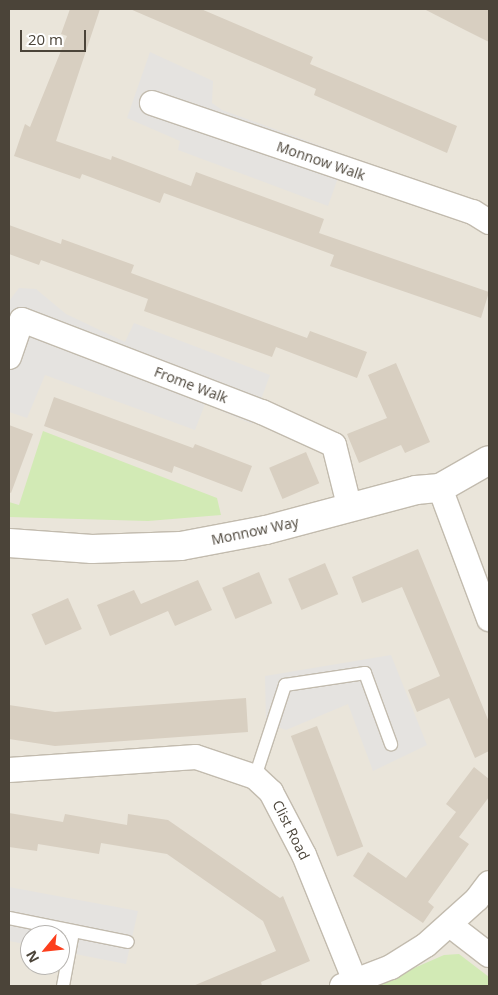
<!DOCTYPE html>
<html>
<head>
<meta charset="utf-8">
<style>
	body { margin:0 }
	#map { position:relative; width:498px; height:995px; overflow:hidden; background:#f6f3ec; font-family:"Open Sans",sans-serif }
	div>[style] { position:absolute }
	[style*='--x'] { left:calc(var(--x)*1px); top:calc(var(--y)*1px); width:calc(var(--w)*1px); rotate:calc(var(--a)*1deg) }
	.residential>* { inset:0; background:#eae5da }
	.green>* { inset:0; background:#d2eab5 }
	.parking>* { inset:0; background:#e5e3e0 }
	.building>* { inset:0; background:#d8cfc1; transform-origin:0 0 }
	.roads { filter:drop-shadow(1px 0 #c2bbae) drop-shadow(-1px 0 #c2bbae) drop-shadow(0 1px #c2bbae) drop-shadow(0 -1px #c2bbae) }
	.service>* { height:12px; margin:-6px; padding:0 6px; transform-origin:6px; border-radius:6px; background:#fff }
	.minor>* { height:24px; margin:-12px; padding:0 12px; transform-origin:12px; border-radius:12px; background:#fff }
	.tertiary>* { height:28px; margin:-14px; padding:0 14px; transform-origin:14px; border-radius:14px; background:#fff }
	span { translate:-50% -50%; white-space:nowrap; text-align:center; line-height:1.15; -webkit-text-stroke:5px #fff; paint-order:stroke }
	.street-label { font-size:14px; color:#4b4439 }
	.frame { position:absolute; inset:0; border:10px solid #4b4439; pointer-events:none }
	.north { position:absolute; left:20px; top:925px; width:50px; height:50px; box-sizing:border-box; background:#fff; border:1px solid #b7b4b0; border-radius:50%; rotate:242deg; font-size:14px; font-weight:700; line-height:20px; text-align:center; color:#4b4439 }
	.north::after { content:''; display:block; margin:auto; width:18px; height:22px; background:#fc3f1d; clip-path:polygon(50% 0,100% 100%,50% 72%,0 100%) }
	.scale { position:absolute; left:20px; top:30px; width:66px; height:22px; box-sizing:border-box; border:2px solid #4b4439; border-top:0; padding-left:6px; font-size:15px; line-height:18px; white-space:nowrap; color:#4b4439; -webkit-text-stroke:4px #fff; paint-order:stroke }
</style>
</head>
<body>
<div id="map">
	<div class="residential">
		<div style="clip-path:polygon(evenodd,9px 9px,489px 9px,489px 986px,9px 986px,9px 9px,30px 935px,60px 935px,60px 965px,30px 965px,30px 935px)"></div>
	</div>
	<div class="green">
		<div style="clip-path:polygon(43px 431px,217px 498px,221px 515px,148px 521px,9px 517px,9px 502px,19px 505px)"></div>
		<div style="clip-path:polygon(459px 954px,489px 977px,489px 986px,373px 986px,444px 955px)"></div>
	</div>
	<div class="parking">
		<div style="clip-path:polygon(150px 52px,213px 81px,212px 103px,222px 110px,346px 155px,328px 206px,178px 150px,180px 141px,127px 118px)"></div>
		<div style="clip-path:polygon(19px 288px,36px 289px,66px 314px,125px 342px,134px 323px,270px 375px,252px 424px,205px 404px,195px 430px,45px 375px,27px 418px,9px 412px,9px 301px)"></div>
		<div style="clip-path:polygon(391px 655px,427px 745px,373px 771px,348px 704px,286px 730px,266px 723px,265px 676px)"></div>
		<div style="clip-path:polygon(9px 887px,138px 911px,126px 964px,60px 951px,60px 935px,30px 935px,30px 945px,9px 941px)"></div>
	</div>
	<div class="building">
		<div style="clip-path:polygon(70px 9px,100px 9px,56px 141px,111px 160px,112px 156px,191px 186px,196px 172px,324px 219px,319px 233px,489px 292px,481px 318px,330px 266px,334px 255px,164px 193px,160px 203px,82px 174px,80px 179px,14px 156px,25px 124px,30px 127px,67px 36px,61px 34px)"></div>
		<div style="clip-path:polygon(130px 9px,201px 9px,313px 57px,310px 64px,457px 126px,447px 153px,314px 95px,316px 89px)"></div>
		<div style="clip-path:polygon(424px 9px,489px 9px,489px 42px,465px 30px)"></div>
		<div style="clip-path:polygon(9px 225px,61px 244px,62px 239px,134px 265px,131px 273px,307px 338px,310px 331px,367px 352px,357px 378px,276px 347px,272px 357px,144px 311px,148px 299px,41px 260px,39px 265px,9px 254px)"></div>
		<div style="clip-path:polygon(396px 363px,430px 442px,405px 453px,401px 445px,359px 463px,347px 434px,387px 418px,368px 375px)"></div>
		<div style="clip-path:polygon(54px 397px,193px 448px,195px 444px,252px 466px,242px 492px,174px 466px,172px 473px,44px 426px)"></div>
		<div style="clip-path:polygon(9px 425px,33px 434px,11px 493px,9px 492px)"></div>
		<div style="left:306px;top:452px;width:34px;height:40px;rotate:67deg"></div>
		<div style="clip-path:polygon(418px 549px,489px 722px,489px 751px,475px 758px,449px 698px,417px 712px,408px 690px,440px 676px,402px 587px,362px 603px,352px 577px)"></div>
		<div style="left:325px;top:563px;width:34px;height:40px;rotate:67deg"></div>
		<div style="left:259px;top:572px;width:34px;height:40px;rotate:67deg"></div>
		<div style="clip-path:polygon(198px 580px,212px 610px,175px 626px,168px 611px,110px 636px,97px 605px,134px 590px,141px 604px)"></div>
		<div style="left:68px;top:598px;width:34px;height:40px;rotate:66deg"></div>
		<div style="clip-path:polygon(246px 698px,248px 732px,55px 746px,9px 739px,9px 705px,55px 712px)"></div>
		<div style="left:317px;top:726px;width:129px;height:28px;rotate:69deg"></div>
		<div style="clip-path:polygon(474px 767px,489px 779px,489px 797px,459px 837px,469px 844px,428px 902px,434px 907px,423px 923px,353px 876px,368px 852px,406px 878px,456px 812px,446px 804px)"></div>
		<div style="clip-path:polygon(9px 813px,63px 822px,65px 814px,127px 825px,128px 814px,168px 820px,280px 898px,283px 896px,310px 961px,261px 982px,262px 986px,193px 986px,276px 951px,263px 921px,167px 854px,101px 843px,99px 854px,38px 844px,37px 851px,9px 847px)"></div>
	</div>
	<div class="roads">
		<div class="service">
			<div style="--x:255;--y:777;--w:97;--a:-71.9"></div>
			<div style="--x:285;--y:685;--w:81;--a:-8.5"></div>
			<div style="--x:365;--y:673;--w:76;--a:69.9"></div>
			<div style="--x:9;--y:918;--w:121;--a:11.4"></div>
			<div style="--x:63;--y:986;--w:55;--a:-79.5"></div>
		</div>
		<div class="minor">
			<div style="--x:152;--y:103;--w:339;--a:18.8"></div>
			<div style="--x:473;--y:212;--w:19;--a:32"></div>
			<div style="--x:9;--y:357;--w:39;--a:-71"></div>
			<div style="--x:22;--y:320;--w:257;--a:21"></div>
			<div style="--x:262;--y:412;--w:79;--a:24.6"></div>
			<div style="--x:334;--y:445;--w:66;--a:76"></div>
			<div style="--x:440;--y:488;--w:140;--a:69.5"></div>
			<div style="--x:9;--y:770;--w:187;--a:-4"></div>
			<div style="--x:196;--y:757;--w:62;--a:18.7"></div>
			<div style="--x:255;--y:777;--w:22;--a:43"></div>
			<div style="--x:271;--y:792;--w:71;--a:62.4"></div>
			<div style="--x:304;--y:855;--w:136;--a:68"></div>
			<div style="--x:450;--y:925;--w:49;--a:37.6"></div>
			<div style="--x:342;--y:986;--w:53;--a:-21.2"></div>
			<div style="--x:391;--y:967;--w:41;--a:-32.2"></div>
			<div style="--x:426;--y:945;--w:69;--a:-42"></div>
			<div style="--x:477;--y:899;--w:20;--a:-53"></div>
		</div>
		<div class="tertiary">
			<div style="--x:9;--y:543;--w:83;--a:4.1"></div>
			<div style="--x:92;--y:549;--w:89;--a:-1.9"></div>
			<div style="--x:181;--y:546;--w:86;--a:-10.7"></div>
			<div style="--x:266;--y:530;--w:155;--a:-14.9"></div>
			<div style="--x:416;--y:490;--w:24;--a:-5"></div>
			<div style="--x:440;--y:488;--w:56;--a:-29.7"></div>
		</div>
	</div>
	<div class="street-label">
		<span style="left:321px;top:161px;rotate:19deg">Monnow Walk</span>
		<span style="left:191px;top:385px;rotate:21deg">Frome Walk</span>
		<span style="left:255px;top:531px;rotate:-12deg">Monnow Way</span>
		<span style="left:291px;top:830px;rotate:63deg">Clist Road</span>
	</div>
	<div class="frame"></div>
	<div class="north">N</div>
	<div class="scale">20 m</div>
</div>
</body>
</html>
